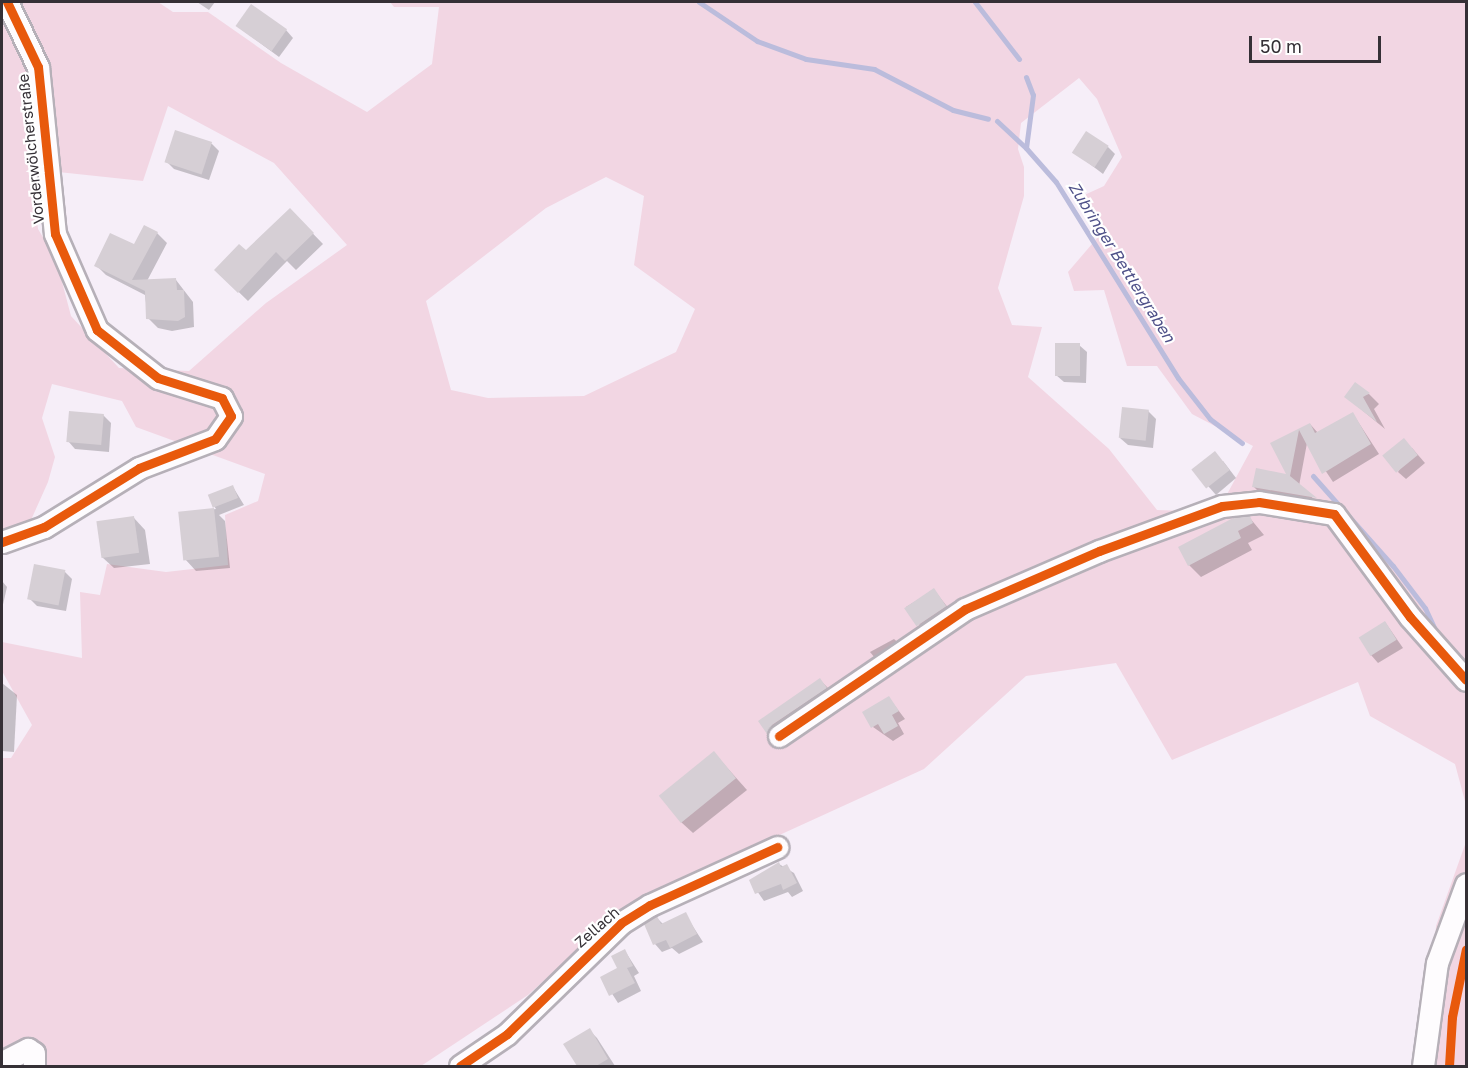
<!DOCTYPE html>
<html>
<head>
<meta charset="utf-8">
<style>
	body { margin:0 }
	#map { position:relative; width:1468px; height:1068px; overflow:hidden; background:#f6eef8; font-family:"Golos Text",sans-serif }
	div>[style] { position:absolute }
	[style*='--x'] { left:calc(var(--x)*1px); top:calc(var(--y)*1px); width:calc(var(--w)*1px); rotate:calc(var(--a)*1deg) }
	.green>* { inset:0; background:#f2d6e3 }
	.shadow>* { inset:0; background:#0003 }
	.stream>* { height:5px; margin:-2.5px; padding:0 2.5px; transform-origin:2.5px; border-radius:2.5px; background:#bbbcdc }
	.building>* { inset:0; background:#d6cfd5; transform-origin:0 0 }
	.roads { filter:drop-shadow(2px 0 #b6b0b8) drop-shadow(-2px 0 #b6b0b8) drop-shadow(0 2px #b6b0b8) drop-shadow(0 -2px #b6b0b8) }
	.street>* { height:21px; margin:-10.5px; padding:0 10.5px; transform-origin:10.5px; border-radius:10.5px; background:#fefcfe }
	.cycleway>* { height:9px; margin:-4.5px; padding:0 4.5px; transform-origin:4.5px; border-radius:4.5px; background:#e8590c }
	span { translate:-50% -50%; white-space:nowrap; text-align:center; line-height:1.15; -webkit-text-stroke:4.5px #fff; paint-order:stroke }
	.street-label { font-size:15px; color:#353036 }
	.water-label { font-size:16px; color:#4f5189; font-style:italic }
	.frame { position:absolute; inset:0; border:3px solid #353036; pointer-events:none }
	.scale { position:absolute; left:1249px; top:36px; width:132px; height:27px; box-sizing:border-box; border:3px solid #353036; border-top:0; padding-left:8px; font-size:18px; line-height:21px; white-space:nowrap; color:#353036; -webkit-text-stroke:4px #fff; paint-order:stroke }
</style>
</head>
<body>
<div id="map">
	<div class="green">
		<div style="clip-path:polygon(evenodd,2px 2px,158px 2px,173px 12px,208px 12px,281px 63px,367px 112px,432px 64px,439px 7px,394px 7px,390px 2px,1466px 2px,1466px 805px,1455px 764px,1370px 716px,1358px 682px,1172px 760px,1116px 663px,1026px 676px,924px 769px,628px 904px,528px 995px,421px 1066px,2px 1066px,2px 758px,11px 758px,32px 725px,2px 671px,2px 642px,82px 658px,80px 592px,100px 595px,107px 564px,166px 572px,228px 565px,225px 515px,258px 501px,265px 474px,136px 427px,122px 401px,52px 384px,42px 418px,55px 457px,48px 482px,31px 520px,2px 532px,2px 2px,1079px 78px,1097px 99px,1122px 157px,1104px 186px,1080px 197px,1104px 230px,1068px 272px,1074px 291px,1104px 290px,1127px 366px,1157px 366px,1192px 414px,1253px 446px,1225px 498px,1188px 511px,1157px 510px,1109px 449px,1028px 377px,1042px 327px,1012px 325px,998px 288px,1024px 196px,1024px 167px,1018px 149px,1021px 123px,1079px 78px,2px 2px,168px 106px,274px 163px,347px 245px,266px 303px,189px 371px,119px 368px,71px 316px,56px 259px,38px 229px,30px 169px,143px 181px,168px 106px,2px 2px,606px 177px,644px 196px,634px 265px,695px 309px,676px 352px,584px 396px,488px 398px,451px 390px,426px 301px,546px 208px,606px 177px)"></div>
		<div style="clip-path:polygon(1466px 842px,1466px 1066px,1424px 1066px,1428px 1054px,1436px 926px)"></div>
	</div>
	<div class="shadow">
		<div style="clip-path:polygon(197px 2px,215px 2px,209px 10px)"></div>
		<div style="clip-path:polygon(237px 26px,286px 30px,293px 38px,279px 57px)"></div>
		<div style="clip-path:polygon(176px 132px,212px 144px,219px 151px,209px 180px,174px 169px,166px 161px)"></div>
		<div style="clip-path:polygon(1108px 147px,1115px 154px,1103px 174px,1074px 152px)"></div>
		<div style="clip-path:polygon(290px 210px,323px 244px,296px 270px,287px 261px,248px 301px,216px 270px,246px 252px)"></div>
		<div style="clip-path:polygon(157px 233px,167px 243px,147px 281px,176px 280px,193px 302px,194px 327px,172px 331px,158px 328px,148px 318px,145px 295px,106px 275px,96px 265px)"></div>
		<div style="clip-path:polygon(1079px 345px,1087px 352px,1086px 383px,1064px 382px,1056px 375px)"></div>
		<div style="clip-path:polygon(1369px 394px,1379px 404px,1374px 409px,1385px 429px,1346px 397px)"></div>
		<div style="clip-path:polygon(1148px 411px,1156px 419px,1153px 448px,1128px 445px,1120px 438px)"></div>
		<div style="clip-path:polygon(1353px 414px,1379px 454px,1333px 482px,1307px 443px,1299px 486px,1322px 506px,1263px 496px,1254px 487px,1289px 476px,1272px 444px,1310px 424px,1318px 433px)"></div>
		<div style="clip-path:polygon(103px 415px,111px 423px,109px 452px,75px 449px,68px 441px)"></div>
		<div style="clip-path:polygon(1412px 448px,1425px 463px,1406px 479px,1398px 472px)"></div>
		<div style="clip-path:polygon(1223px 461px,1236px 478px,1216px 495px,1194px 470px)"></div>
		<div style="clip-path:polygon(233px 487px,244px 505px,219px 515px,225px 521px,230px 568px,196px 571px,185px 559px,180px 513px,216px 509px,214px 506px)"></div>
		<div style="clip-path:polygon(1249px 517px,1264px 535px,1248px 543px,1252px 550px,1201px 577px,1189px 565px)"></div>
		<div style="clip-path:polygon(134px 518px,145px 530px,150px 564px,114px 568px,102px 557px)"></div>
		<div style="clip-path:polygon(64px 571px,72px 579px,66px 611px,37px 606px,30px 599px)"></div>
		<div style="clip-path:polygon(2px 581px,7px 587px,2px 609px)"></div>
		<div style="clip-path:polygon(934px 590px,953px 614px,926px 633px,906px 607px)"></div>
		<div style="clip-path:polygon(1385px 622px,1403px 648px,1378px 663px,1371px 655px)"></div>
		<div style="clip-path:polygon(894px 639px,902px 646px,880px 664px,870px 652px)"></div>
		<div style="clip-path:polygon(820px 680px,831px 691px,779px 744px,760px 722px)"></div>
		<div style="clip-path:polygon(2px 683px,17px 695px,14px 752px,2px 751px)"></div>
		<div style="clip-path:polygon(889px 698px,905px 719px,898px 723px,904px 734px,893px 741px,873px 727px)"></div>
		<div style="clip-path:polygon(714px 753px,747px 790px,693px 833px,681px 822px)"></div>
		<div style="clip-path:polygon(779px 864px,794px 873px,803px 891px,792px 897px,788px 892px,764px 901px,750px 881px)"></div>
		<div style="clip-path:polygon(685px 914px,703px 942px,679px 954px,672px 948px,662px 952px,655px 944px,657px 918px,664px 925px)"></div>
		<div style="clip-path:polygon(625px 951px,639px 973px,634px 976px,641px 991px,618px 1003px,602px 978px,619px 969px)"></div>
		<div style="clip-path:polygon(589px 1030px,597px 1038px,615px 1066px,578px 1066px,565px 1045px)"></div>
	</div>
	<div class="stream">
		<div style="--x:699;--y:2;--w:70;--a:33.9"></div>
		<div style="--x:757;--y:41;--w:52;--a:20.2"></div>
		<div style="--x:806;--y:59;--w:69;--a:8.4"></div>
		<div style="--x:874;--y:69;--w:89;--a:27.4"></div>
		<div style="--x:953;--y:110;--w:36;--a:14"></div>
		<div style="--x:975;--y:2;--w:72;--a:52.3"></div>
		<div style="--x:1026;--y:77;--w:19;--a:69"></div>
		<div style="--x:1033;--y:95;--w:53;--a:97.5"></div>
		<div style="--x:1026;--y:148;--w:45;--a:48.6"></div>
		<div style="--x:1056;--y:182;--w:231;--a:58.1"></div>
		<div style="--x:1178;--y:378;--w:52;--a:52"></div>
		<div style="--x:1210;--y:419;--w:40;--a:37"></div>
		<div style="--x:997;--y:121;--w:40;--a:43"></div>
		<div style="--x:1313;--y:476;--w:120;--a:48.4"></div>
		<div style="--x:1393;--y:566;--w:53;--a:52.7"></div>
		<div style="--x:1425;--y:608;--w:29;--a:65"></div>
	</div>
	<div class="building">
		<div style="left:251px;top:4px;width:44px;height:27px;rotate:35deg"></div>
		<div style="left:175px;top:130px;width:39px;height:34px;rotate:18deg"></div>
		<div style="left:1086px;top:131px;width:27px;height:26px;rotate:33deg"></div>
		<div style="clip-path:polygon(290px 208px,314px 233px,285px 261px,276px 252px,238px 293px,214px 270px,239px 244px,246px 250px)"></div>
		<div style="clip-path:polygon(144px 225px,158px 232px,132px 280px,176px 278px,177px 290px,184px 290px,185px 317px,178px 321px,146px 319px,145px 291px,94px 266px,110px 233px,134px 244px)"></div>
		<div style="left:1055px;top:343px;width:25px;height:33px"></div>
		<div style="clip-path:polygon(1355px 382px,1370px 393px,1363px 397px,1377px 422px,1344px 397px)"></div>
		<div style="left:1122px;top:407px;width:27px;height:31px;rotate:6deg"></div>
		<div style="left:69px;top:411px;width:35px;height:31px;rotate:5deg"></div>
		<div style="clip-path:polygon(1353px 412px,1371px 444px,1322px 474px,1299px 430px,1290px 476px,1317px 498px,1252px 487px,1256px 468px,1286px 474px,1270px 443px,1310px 423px,1315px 433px)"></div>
		<div style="left:1404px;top:438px;width:22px;height:28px;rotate:51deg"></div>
		<div style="left:1215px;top:451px;width:24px;height:30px;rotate:52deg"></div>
		<div style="left:233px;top:485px;width:14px;height:27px;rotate:69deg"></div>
		<div style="left:214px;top:508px;width:49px;height:36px;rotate:84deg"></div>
		<div style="left:134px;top:516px;width:37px;height:38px;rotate:82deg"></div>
		<div style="clip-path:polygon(1250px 516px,1253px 523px,1238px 531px,1241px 538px,1188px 566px,1178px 547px,1235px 517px)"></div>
		<div style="left:34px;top:564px;width:32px;height:36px;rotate:11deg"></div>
		<div style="left:934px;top:588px;width:22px;height:36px;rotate:56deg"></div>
		<div style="left:1385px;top:621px;width:22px;height:31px;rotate:58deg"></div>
		<div style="clip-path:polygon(820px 678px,827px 688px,772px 725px,767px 734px,758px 721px)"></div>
		<div style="clip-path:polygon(889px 696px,899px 711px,892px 715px,898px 726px,884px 734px,878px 724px,871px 728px,862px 712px)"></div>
		<div style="left:714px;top:751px;width:35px;height:71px;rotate:51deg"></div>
		<div style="clip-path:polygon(779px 862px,781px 867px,787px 864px,797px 883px,783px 890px,781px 884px,755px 894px,749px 880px)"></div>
		<div style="clip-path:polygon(686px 912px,697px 934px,670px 948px,666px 940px,653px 945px,644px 924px,657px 916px,661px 924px)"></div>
		<div style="clip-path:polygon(625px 949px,633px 966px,627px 968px,635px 983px,609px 996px,600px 977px,617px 968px,611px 956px)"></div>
		<div style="clip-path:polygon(590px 1028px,608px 1059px,596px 1066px,577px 1066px,563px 1044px)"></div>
	</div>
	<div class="roads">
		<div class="street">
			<div style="--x:2;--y:542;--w:45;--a:-19.7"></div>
			<div style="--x:44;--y:527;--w:112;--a:-31.8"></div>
			<div style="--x:139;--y:468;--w:81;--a:-20.9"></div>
			<div style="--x:215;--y:439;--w:28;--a:-55"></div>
			<div style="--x:231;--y:416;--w:20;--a:-117"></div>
			<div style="--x:222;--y:398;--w:67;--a:-162.6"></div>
			<div style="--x:158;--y:378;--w:78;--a:-141.8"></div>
			<div style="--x:97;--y:330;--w:105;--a:-113.6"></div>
			<div style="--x:55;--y:234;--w:168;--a:-95.8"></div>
			<div style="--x:38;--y:67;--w:72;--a:-115.5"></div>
			<div style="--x:779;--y:736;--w:225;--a:-34.3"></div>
			<div style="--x:965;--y:609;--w:146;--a:-23.4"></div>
			<div style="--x:1099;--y:551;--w:131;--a:-20.1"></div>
			<div style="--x:1222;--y:506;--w:37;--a:-6"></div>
			<div style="--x:1259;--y:502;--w:76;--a:9.1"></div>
			<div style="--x:1334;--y:514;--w:128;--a:53.6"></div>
			<div style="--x:1410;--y:617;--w:84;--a:48.4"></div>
			<div style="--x:2;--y:1062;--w:29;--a:-27"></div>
			<div style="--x:28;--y:1049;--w:7;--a:34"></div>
			<div style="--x:34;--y:1053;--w:13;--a:90"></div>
			<div style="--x:460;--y:1066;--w:57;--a:-34.2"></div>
			<div style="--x:507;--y:1034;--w:159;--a:-44.2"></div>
			<div style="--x:621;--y:923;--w:34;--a:-32"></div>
			<div style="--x:650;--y:905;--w:140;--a:-24.5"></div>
			<div style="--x:1423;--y:1066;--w:104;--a:-82.3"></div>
			<div style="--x:1437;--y:963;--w:84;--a:-69.8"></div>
		</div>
	</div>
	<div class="cycleway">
		<div style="--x:2;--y:542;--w:45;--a:-19.7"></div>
		<div style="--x:44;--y:527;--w:112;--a:-31.8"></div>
		<div style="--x:139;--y:468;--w:81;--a:-20.9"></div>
		<div style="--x:215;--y:439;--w:28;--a:-55"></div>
		<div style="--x:231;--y:416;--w:20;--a:-117"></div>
		<div style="--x:222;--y:398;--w:67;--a:-162.6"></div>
		<div style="--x:158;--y:378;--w:78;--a:-141.8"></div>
		<div style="--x:97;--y:330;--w:105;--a:-113.6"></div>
		<div style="--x:55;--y:234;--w:168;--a:-95.8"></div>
		<div style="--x:38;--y:67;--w:72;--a:-115.5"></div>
		<div style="--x:779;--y:736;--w:225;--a:-34.3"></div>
		<div style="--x:965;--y:609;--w:146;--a:-23.4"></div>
		<div style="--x:1099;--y:551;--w:131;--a:-20.1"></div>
		<div style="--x:1222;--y:506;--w:37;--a:-6"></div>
		<div style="--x:1259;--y:502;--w:76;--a:9.1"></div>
		<div style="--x:1334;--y:514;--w:128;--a:53.6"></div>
		<div style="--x:1410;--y:617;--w:84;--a:48.4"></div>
		<div style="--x:460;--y:1066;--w:57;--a:-34.2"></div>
		<div style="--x:507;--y:1034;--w:159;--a:-44.2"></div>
		<div style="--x:621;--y:923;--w:34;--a:-32"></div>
		<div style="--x:650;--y:905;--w:140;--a:-24.5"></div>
		<div style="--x:1449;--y:1066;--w:49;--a:-86.5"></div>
		<div style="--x:1452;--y:1017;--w:69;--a:-78.4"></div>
	</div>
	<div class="street-label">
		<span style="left:31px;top:149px;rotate:-96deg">Vorderwölcherstraße</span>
		<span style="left:597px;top:927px;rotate:-41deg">Zellach</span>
	</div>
	<div class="water-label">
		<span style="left:1122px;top:262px;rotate:58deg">Zubringer Bettlergraben</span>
	</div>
	<div class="frame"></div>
	<div class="scale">50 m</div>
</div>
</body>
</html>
